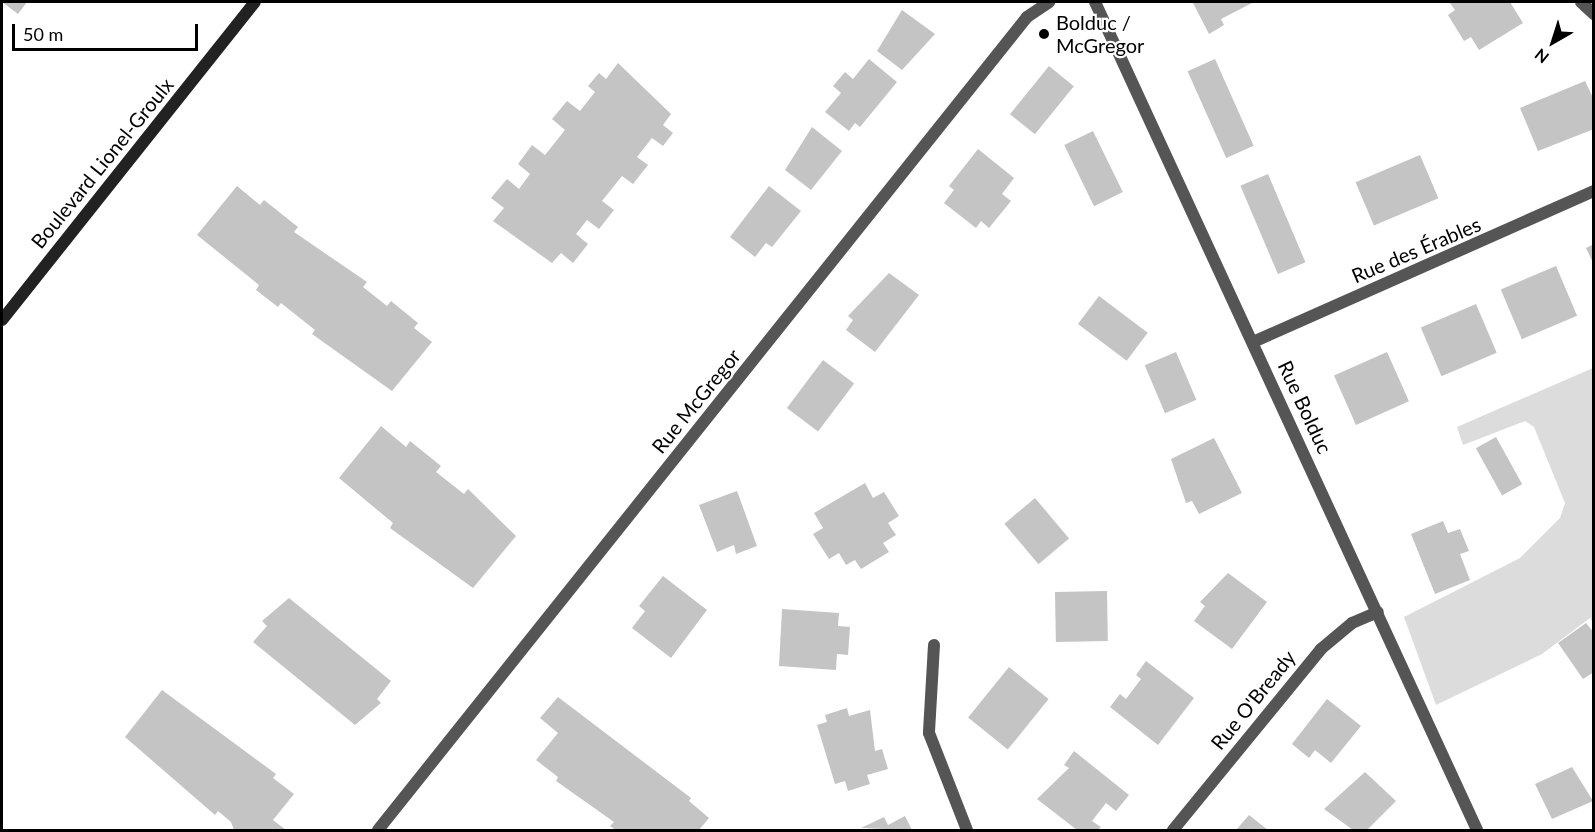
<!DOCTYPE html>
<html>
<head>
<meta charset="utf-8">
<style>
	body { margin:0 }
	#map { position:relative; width:1595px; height:832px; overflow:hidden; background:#fff; font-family:Lato,sans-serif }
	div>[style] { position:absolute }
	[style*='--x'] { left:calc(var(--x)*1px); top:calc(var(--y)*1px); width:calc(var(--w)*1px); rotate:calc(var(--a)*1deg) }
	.green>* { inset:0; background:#dcdcdc }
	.building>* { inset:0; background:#c4c4c4; transform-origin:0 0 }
	.minor>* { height:12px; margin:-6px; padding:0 6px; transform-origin:6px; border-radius:6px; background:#555 }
	.secondary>* { height:12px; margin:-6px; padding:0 6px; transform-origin:6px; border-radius:6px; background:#222 }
	.dots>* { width:16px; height:16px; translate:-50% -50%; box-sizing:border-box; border:3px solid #fff; border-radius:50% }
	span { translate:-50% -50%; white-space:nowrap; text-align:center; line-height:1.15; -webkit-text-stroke:4.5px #fff; paint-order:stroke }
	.poi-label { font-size:20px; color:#000 }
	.left { translate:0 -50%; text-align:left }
	.street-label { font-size:20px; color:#000 }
	.frame { position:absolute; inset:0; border:3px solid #000; pointer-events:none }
	.north { position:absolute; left:1523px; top:12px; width:60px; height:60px; -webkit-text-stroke:4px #fff; paint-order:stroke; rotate:219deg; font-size:16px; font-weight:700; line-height:24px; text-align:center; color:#000 }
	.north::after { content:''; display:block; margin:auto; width:21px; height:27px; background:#000; clip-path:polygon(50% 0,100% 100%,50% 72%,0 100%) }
	.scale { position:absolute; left:12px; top:24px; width:186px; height:27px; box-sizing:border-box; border:3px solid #000; border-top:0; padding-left:8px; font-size:18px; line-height:21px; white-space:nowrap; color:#000; -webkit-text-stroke:4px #fff; paint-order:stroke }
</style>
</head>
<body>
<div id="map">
	<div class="green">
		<div style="clip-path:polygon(1593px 368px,1593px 623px,1590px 618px,1542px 654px,1436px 705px,1404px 617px,1520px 558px,1560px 518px,1565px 503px,1534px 427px,1525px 421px,1463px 445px,1457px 427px)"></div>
	</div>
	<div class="building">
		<div style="clip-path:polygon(2px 2px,27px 2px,18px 14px)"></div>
		<div style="clip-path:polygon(1185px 2px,1254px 2px,1221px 19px,1224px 25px,1209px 34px,1193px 3px)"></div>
		<div style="clip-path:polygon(1449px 2px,1510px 2px,1523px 23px,1479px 50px,1471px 37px,1464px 41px,1448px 15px,1455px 10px)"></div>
		<div style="clip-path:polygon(902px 10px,935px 34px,902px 70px,877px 51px)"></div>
		<div style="clip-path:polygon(869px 59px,897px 82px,860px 127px,855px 123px,849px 131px,825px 112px,841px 93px,833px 86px,845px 72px,853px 79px)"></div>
		<div style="left:1215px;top:59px;width:95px;height:30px;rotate:66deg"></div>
		<div style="clip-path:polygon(618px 63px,671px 114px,663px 125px,673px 133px,663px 146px,652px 138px,637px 157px,648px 165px,633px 184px,622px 176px,602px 201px,614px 210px,599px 229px,587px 220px,576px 234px,588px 244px,573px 263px,561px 253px,552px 263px,493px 221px,504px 208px,491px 198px,507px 179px,519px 189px,530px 174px,518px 164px,532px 145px,545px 155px,565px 130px,552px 119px,567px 101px,580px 111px,595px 92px,588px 86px,599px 73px,606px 79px)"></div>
		<div style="left:1049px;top:66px;width:32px;height:62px;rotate:39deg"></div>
		<div style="clip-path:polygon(1585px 81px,1594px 100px,1594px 129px,1538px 151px,1520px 108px)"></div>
		<div style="clip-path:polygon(812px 127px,842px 151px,811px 190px,785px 170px)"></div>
		<div style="left:1093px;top:131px;width:68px;height:32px;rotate:64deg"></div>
		<div style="clip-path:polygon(978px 149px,1014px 178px,1002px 194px,1011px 201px,989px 228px,981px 221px,976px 228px,944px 203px,954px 190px,949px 186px)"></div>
		<div style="left:1420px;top:155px;width:47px;height:70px;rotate:67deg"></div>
		<div style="left:1268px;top:174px;width:96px;height:30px;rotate:67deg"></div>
		<div style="clip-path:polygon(237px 186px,260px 205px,264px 200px,298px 227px,294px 232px,367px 282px,363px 287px,387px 306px,391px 301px,418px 323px,414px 328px,432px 342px,392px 391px,312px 334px,315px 330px,281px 303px,278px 307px,256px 290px,259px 285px,197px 235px)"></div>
		<div style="clip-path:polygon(769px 186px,801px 211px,772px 247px,766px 243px,755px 257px,730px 237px)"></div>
		<div style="clip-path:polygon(1594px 244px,1594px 265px,1586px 248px)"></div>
		<div style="left:1556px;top:266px;width:54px;height:60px;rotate:67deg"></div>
		<div style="clip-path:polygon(889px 273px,919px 295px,875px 352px,846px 330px,853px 320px,848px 316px)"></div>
		<div style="left:1099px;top:296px;width:61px;height:35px;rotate:37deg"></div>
		<div style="left:1476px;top:304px;width:53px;height:60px;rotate:67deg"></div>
		<div style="left:1176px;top:352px;width:52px;height:34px;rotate:67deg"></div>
		<div style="left:1387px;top:352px;width:54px;height:58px;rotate:66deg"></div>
		<div style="left:823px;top:360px;width:39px;height:60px;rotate:37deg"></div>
		<div style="clip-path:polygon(381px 426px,406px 447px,410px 441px,441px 466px,436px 472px,464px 494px,468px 489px,516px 536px,473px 588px,390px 528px,393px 523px,339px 478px)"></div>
		<div style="left:1496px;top:437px;width:54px;height:23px;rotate:61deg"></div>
		<div style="clip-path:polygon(1214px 438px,1242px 493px,1199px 514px,1192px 501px,1186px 503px,1171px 459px)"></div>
		<div style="clip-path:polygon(865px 483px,873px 498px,884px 492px,899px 516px,888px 523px,896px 535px,883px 543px,889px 552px,861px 569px,855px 560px,846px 565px,839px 553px,829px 559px,813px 534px,823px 528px,814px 513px)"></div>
		<div style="clip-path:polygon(737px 491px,757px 546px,736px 554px,734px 545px,717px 552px,699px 505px)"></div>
		<div style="left:1035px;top:498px;width:53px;height:40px;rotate:50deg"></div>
		<div style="clip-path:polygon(1443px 521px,1448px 533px,1460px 529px,1469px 551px,1460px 554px,1470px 580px,1435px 594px,1411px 534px)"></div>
		<div style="clip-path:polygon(1228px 573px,1267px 602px,1232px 649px,1194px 621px,1205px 606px,1200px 602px)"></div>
		<div style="clip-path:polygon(663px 576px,707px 610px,671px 658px,632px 628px,645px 611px,639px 606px)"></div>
		<div style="left:1107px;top:591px;width:50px;height:52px;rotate:89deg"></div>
		<div style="clip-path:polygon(289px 598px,391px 681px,377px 699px,381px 703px,355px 725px,253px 642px,267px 626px,262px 621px)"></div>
		<div style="clip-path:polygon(782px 609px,839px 613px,838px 626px,850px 627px,848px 655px,837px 654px,836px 670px,779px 666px)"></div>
		<div style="clip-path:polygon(1586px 623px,1594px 633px,1594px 672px,1583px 679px,1558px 643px)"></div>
		<div style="clip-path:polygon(1146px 661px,1194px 698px,1158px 745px,1110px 707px,1120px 694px,1126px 699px,1141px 679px,1136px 675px)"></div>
		<div style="left:1009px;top:667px;width:51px;height:65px;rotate:39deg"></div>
		<div style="clip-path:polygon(162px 690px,276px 774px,273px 778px,294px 794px,273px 820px,286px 830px,234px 830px,231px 822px,218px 811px,215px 815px,125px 737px)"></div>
		<div style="clip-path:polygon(558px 697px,691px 798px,689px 801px,709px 818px,699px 830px,616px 830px,610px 826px,614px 822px,556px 781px,558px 777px,536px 760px,558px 733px,540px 718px)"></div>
		<div style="clip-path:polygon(1327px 699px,1361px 726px,1331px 763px,1315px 750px,1309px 758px,1292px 744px)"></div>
		<div style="clip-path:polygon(847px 708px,849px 716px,870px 710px,875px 751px,882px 749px,888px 769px,867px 775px,870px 784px,848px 791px,845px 781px,835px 784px,817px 725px,827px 722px,825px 715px)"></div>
		<div style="clip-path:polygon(1074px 751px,1129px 795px,1116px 811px,1106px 803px,1092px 821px,1101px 827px,1098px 830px,1077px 830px,1037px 799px,1069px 768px,1064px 765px)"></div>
		<div style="clip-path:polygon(1572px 767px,1593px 801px,1552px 819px,1535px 784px)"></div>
		<div style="clip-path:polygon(1365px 772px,1396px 801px,1367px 830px,1353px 830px,1324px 809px)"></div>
		<div style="clip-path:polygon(1249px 815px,1268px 830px,1236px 830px)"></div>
		<div style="clip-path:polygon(905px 816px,912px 830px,861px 828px,884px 817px,888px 825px)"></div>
	</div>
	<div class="minor">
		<div style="--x:1095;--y:2;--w:912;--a:65.23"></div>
		<div style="--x:1581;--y:2;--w:18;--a:43"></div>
		<div style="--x:1253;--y:342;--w:373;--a:-23.9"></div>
		<div style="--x:934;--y:645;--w:88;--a:93.3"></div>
		<div style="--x:929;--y:733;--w:104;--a:68.6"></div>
		<div style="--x:378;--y:830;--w:1040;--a:-51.4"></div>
		<div style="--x:1027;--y:17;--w:27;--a:-34"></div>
		<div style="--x:1173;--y:830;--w:234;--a:-50.7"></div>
		<div style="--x:1321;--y:649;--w:40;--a:-40"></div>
		<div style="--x:1352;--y:623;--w:28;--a:-23"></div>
	</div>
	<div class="secondary">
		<div style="--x:2;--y:320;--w:406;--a:-51.5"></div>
	</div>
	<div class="dots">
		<div style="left:1044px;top:34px;background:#000"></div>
	</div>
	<div class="poi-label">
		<span class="left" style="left:1056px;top:34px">Bolduc /<br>McGregor</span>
	</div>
	<div class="street-label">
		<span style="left:102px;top:163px;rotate:-51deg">Boulevard Lionel-Groulx</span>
		<span style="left:1416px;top:250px;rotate:-23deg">Rue des Érables</span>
		<span style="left:696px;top:401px;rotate:-51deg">Rue McGregor</span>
		<span style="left:1305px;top:407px;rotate:65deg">Rue Bolduc</span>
		<span style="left:1253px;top:700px;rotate:-51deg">Rue O'Bready</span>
	</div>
	<div class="frame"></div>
	<div class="north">N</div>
	<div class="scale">50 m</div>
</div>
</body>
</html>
